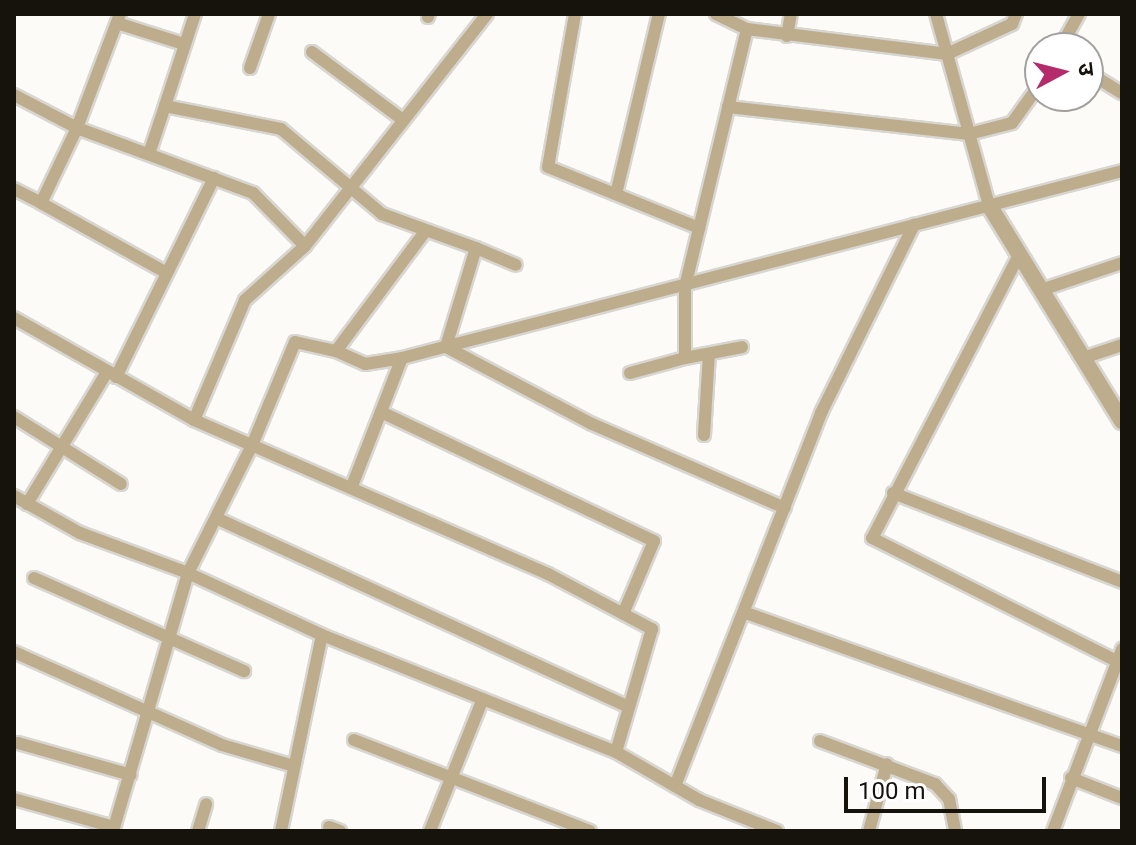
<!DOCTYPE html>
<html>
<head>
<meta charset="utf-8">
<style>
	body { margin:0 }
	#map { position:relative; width:1136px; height:845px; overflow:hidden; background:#fdfbf7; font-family:Roboto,"Noto Sans Devanagari",sans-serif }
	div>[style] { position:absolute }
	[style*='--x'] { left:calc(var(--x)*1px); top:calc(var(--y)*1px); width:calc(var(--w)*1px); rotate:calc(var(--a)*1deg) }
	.roads { filter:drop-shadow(2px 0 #d8d6d1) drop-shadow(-2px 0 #d8d6d1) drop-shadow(0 2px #d8d6d1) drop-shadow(0 -2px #d8d6d1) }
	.minor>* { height:12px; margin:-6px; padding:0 6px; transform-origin:6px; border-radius:6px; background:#bead8d }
	.tertiary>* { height:16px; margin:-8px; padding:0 8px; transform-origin:8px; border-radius:8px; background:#bead8d }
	span { translate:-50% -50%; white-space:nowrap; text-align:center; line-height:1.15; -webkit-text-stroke:6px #fff; paint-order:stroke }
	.frame { position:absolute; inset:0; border:16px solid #16120c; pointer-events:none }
	.north { position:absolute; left:1024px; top:32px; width:80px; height:80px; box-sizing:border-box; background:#fff; border:2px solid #a2a09e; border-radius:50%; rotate:83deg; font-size:22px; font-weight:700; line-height:32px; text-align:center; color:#16120c }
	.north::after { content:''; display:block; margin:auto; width:28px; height:36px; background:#b52c6c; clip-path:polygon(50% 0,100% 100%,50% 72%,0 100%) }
	.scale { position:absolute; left:844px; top:777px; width:202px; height:36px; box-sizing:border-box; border:4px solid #16120c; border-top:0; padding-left:10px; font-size:24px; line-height:28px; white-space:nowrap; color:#16120c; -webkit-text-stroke:6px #fff; paint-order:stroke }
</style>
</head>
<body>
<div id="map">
	<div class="roads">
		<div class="minor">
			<div style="--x:120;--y:14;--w:122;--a:110.7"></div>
			<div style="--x:77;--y:128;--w:83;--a:115.6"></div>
			<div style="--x:41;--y:203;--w:144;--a:29.1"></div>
			<div style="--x:195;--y:14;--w:97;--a:108.1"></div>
			<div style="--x:165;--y:106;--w:118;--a:11.2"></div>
			<div style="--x:281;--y:129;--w:132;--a:40.1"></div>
			<div style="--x:382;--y:214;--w:100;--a:19.9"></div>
			<div style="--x:476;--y:248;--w:103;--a:106.9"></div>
			<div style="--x:446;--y:347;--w:165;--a:27.8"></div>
			<div style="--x:592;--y:424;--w:210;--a:23.5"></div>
			<div style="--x:487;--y:14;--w:295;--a:128.1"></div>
			<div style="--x:305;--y:246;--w:81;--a:138"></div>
			<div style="--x:245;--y:300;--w:130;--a:113"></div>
			<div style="--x:194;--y:420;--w:386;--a:23.5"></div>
			<div style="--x:548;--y:574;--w:118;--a:27.9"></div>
			<div style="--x:652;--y:629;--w:128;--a:106.3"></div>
			<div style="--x:616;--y:752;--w:96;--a:30"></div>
			<div style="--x:699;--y:800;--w:84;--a:21.7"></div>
			<div style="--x:575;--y:14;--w:155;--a:100"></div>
			<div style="--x:548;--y:167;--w:163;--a:22"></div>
			<div style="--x:716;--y:14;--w:34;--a:26"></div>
			<div style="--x:747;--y:29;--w:202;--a:7.1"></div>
			<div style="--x:947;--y:54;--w:72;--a:-24.8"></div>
			<div style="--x:1012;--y:24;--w:11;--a:-68"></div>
			<div style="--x:936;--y:14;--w:198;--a:74.5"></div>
			<div style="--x:428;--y:17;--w:3;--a:-72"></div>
			<div style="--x:117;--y:23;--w:70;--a:17.4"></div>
			<div style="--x:787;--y:36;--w:22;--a:-80"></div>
			<div style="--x:1060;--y:48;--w:39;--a:-61"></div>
			<div style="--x:312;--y:52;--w:114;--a:36.8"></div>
			<div style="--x:250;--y:68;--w:57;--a:-70.6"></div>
			<div style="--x:1088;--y:72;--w:40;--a:32"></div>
			<div style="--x:14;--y:95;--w:71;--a:27.6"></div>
			<div style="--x:77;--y:128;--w:188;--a:20.3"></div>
			<div style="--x:253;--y:193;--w:74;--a:45.5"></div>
			<div style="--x:728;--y:107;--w:243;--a:6.4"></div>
			<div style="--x:969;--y:134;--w:44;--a:-14.3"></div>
			<div style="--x:1012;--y:123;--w:48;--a:-54.3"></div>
			<div style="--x:149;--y:154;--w:51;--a:-71.6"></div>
			<div style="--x:14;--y:189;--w:30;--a:27"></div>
			<div style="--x:616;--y:194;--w:185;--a:-76.6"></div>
			<div style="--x:424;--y:233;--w:147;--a:126.7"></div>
			<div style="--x:336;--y:351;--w:32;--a:24"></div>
			<div style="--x:365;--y:364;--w:37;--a:-9"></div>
			<div style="--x:402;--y:358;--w:744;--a:-14.56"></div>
			<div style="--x:476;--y:248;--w:43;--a:23"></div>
			<div style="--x:1019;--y:255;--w:319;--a:117.4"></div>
			<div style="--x:872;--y:538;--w:274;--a:26.7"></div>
			<div style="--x:1041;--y:290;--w:85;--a:-18.4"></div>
			<div style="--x:14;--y:318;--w:207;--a:29.5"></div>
			<div style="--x:685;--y:358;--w:58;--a:-10.9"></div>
			<div style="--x:1083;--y:358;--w:41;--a:-18.4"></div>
			<div style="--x:630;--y:373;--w:57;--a:-15.3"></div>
			<div style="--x:685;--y:358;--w:71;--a:-90"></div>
			<div style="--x:685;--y:287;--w:265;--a:-76.5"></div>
			<div style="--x:116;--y:377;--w:222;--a:-63.8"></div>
			<div style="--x:381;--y:412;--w:302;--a:25.3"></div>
			<div style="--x:654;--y:541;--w:79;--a:113"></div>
			<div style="--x:14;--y:417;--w:126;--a:32.1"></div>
			<div style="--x:704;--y:435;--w:81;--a:-86.5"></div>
			<div style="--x:352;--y:486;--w:137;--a:-68.7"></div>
			<div style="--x:893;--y:493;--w:246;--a:21.2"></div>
			<div style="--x:14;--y:496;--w:76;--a:29.3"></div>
			<div style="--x:80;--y:533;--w:115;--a:20.3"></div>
			<div style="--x:188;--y:573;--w:269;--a:106.2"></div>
			<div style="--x:27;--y:504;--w:154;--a:-58.8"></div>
			<div style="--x:216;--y:518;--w:454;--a:24.6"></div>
			<div style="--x:34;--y:578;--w:230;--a:23.9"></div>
			<div style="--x:746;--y:613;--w:399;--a:19.5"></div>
			<div style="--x:322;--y:635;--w:316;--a:21.7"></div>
			<div style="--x:14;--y:652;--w:228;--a:24.1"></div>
			<div style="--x:222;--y:745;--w:75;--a:16.3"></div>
			<div style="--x:354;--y:740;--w:253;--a:21.1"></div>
			<div style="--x:820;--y:741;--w:123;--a:20.5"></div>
			<div style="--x:935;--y:784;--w:21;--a:47"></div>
			<div style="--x:949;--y:799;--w:33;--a:79"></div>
			<div style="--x:18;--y:743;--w:117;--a:15.8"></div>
			<div style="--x:1071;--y:778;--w:55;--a:21.4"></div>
			<div style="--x:675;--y:786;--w:401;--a:-68.6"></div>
			<div style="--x:821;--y:413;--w:210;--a:-63.7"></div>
			<div style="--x:14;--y:799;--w:104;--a:15.6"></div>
			<div style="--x:329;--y:827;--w:12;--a:20"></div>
			<div style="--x:198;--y:831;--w:28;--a:-73"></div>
			<div style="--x:281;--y:831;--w:200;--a:-78.2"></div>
			<div style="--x:322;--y:635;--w:148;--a:-155.2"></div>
			<div style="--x:188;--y:573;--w:145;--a:-63.4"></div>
			<div style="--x:253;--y:443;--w:109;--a:-67.4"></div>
			<div style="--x:295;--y:342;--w:42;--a:12.4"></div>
			<div style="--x:430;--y:831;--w:140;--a:-68.2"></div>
			<div style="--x:869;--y:831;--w:69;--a:-75"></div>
			<div style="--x:1053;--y:831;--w:195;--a:-69.2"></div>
		</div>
		<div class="tertiary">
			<div style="--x:989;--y:205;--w:254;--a:58.4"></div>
		</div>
	</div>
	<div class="frame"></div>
	<div class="north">उ</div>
	<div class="scale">100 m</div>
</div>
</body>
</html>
